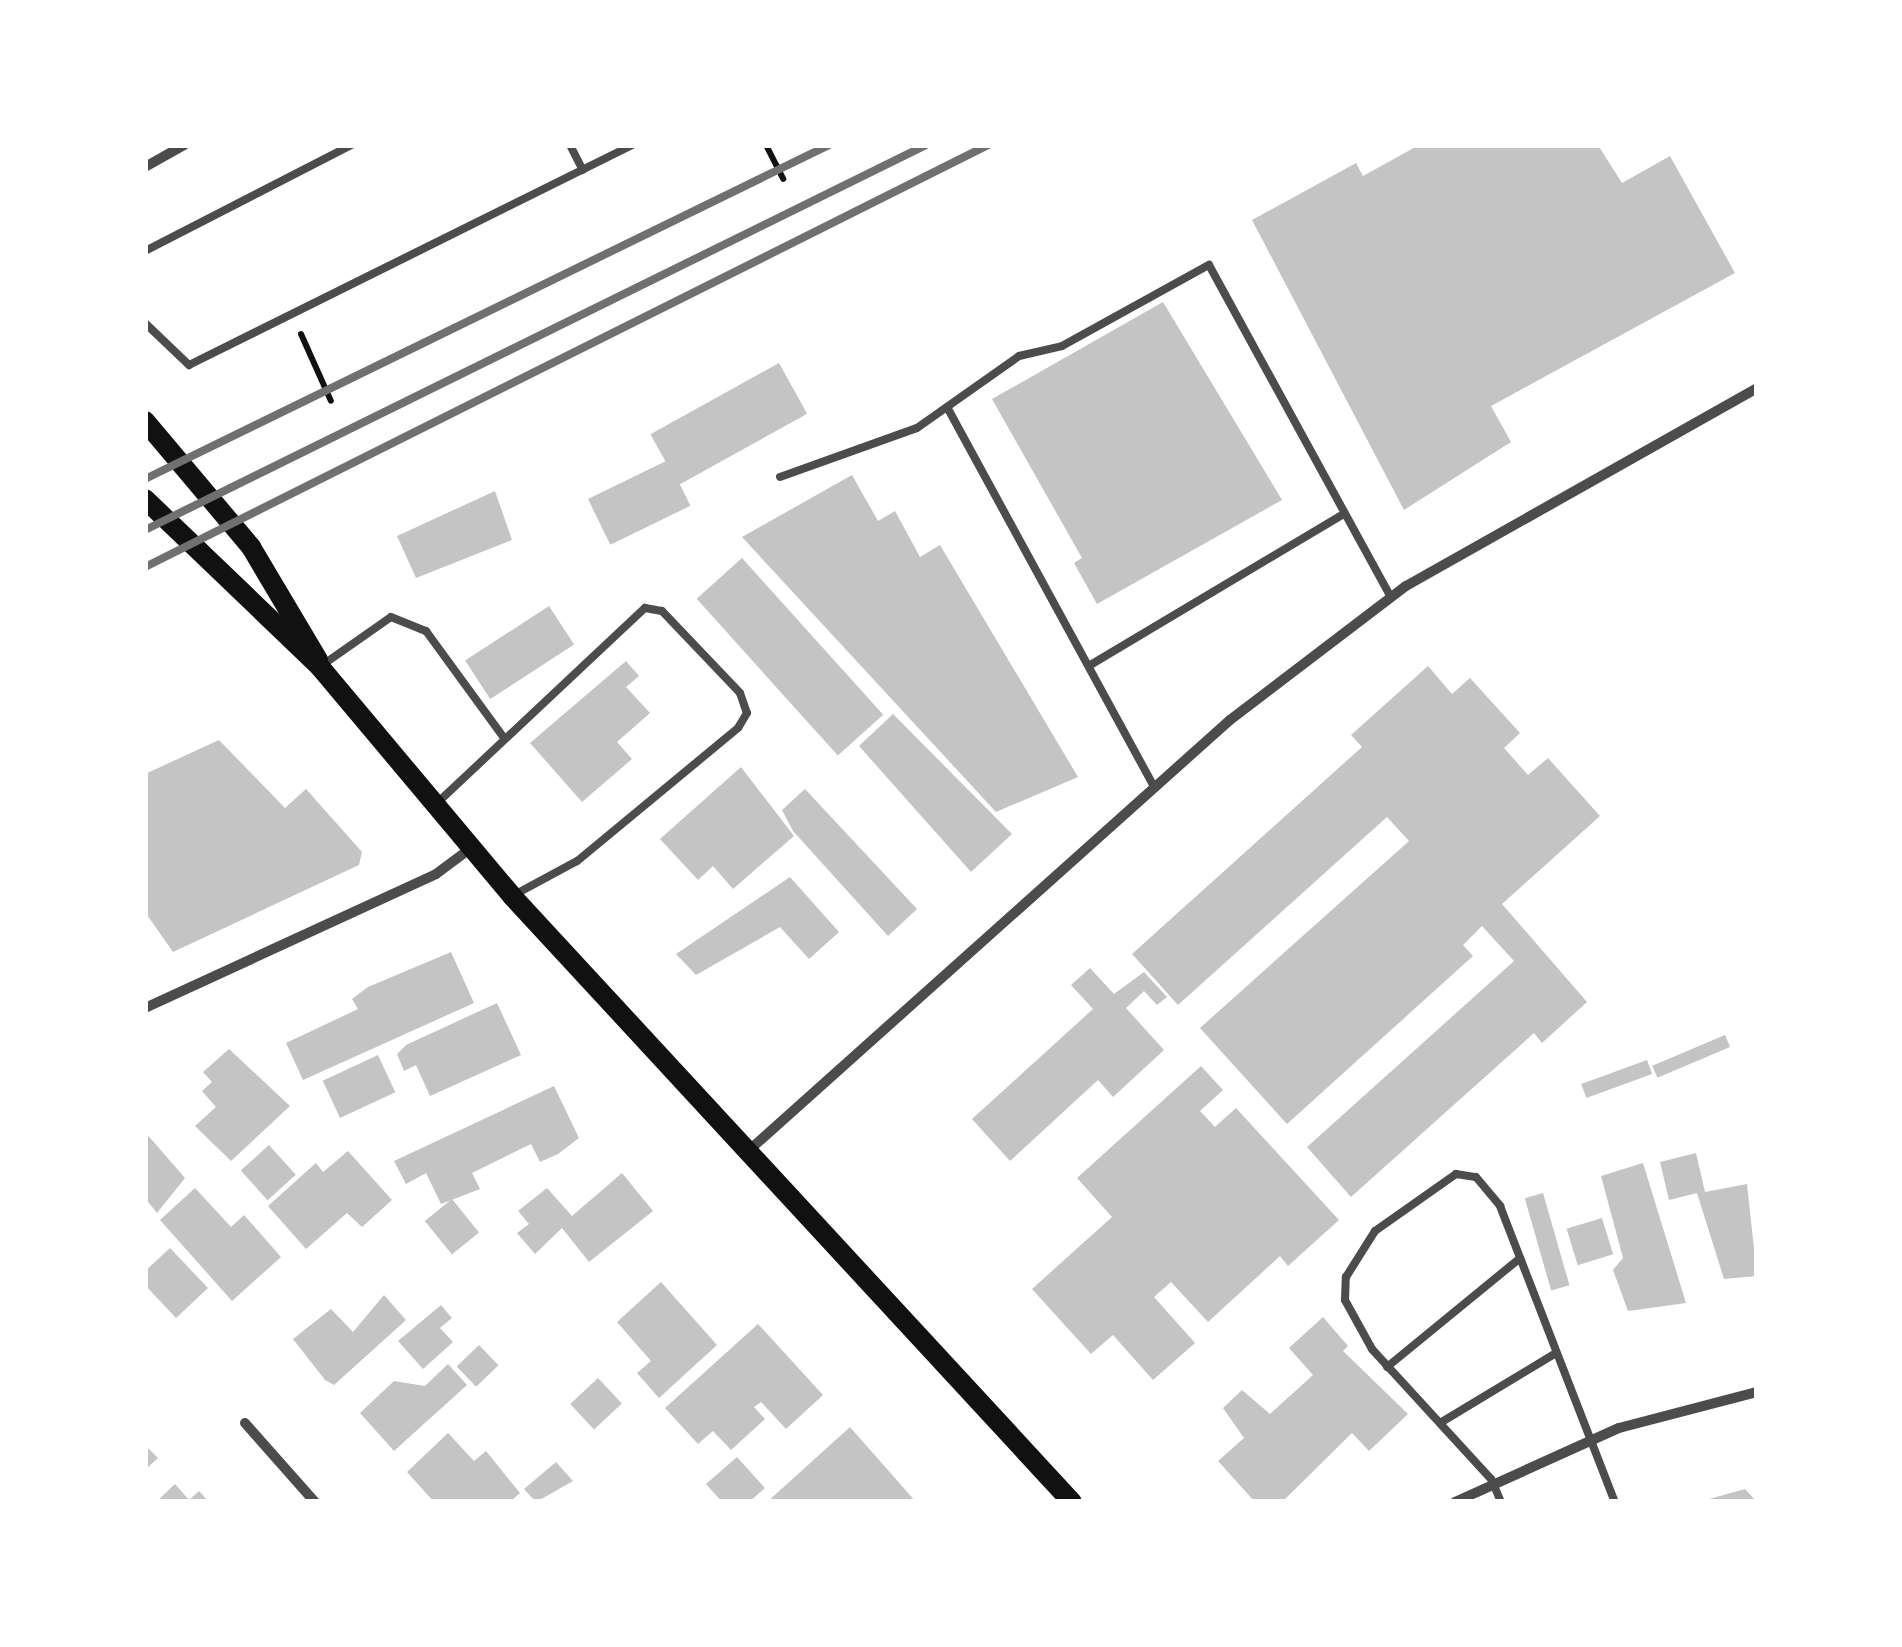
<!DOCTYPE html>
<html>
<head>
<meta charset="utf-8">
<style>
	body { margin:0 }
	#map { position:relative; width:1902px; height:1647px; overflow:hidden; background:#fff; font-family:"Archivo Narrow",sans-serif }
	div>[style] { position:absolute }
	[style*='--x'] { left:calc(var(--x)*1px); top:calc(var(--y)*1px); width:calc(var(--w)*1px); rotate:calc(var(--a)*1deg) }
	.building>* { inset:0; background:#c4c4c4; transform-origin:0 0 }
	.path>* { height:6px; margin:-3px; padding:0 3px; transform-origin:3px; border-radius:3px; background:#111 }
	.service>* { height:8px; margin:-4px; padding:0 4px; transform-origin:4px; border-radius:4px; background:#4c4c4c }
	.minor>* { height:10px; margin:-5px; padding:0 5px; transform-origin:5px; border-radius:5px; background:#4c4c4c }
	.secondary>* { height:20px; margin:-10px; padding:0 10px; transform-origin:10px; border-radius:10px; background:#111 }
	.rail>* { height:8px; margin:-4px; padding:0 4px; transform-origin:4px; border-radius:4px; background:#707070 }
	span { translate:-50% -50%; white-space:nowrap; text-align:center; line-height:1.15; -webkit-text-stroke:10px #fff; paint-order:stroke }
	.frame { position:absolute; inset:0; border:148px solid #fff; pointer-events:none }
</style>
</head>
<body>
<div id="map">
	<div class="building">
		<div style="clip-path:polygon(1419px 145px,1598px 145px,1622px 183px,1670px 156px,1735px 273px,1491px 406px,1511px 442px,1404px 510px,1252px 220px,1356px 163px,1363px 176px)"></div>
		<div style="clip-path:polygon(1163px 302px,1282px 500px,1097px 604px,1074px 563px,1082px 558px,992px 399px)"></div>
		<div style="left:779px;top:363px;width:58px;height:147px;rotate:61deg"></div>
		<div style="left:668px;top:460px;width:51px;height:89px;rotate:64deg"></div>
		<div style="clip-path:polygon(852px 475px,878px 521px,895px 511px,920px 557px,940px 545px,1078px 777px,996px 812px,742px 537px)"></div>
		<div style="clip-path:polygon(495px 491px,512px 540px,416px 578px,397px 536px)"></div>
		<div style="left:742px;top:558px;width:211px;height:61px;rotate:48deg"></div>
		<div style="left:549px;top:606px;width:46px;height:100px;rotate:57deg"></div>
		<div style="clip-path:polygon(626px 661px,639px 676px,626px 687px,650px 713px,617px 742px,632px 759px,582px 802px,530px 743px)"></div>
		<div style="clip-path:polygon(1428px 666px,1452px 694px,1470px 678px,1520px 733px,1504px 748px,1528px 775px,1548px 758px,1600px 816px,1502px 904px,1587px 1002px,1542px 1043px,1534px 1033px,1351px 1197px,1307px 1147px,1514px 961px,1482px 926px,1463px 945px,1473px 956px,1287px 1124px,1200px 1028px,1409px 841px,1387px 817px,1178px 1005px,1132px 954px,1362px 747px,1351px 735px)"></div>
		<div style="clip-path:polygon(893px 714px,1012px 834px,971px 872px,859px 746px)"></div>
		<div style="clip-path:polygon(219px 740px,285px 808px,306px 789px,362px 852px,359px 865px,173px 952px,145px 912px,145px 774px)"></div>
		<div style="clip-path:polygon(741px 767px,794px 836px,733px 889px,713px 866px,698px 880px,660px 839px)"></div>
		<div style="clip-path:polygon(805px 789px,917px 909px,888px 936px,793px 831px,782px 810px)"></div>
		<div style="clip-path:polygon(790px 877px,839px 932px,809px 959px,780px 927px,696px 975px,676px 954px)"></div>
		<div style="clip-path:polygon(451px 952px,474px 1003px,303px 1080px,286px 1043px,358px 1009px,352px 999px,368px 987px)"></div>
		<div style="clip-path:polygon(1090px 968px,1114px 994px,1144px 972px,1167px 997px,1157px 1005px,1144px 991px,1126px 1008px,1164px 1050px,1113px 1097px,1098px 1080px,1010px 1161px,972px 1119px,1093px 1009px,1071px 985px)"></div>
		<div style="clip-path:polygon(497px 1003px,521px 1055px,430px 1096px,416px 1065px,404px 1071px,397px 1054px,406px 1045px)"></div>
		<div style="left:1725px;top:1035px;width:13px;height:79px;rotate:67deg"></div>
		<div style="clip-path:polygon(229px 1049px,290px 1106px,231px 1161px,195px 1126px,216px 1107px,202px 1091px,212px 1082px,203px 1072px)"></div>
		<div style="left:378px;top:1055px;width:41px;height:61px;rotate:65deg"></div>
		<div style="left:1647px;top:1060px;width:15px;height:70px;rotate:70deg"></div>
		<div style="clip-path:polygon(1201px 1066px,1223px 1090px,1200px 1111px,1215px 1127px,1236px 1108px,1339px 1220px,1288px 1266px,1280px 1256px,1208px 1322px,1171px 1282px,1154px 1297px,1195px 1343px,1153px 1380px,1113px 1335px,1091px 1354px,1032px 1289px,1112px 1217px,1077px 1178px)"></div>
		<div style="clip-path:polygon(554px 1086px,579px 1138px,558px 1154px,540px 1162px,531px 1144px,472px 1173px,480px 1189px,441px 1204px,426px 1173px,406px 1184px,394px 1161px)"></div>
		<div style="clip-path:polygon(145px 1132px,185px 1178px,157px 1213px,145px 1198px)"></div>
		<div style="left:269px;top:1145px;width:40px;height:38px;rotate:48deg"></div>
		<div style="clip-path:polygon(348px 1151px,392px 1200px,362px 1227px,347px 1213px,306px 1249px,268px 1206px,316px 1163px,323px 1172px)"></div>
		<div style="clip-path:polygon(1696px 1153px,1705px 1192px,1747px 1184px,1757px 1276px,1724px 1279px,1697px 1193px,1669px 1200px,1660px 1162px)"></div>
		<div style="clip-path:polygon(1643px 1163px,1686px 1303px,1628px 1311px,1613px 1270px,1623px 1258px,1601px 1176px)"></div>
		<div style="clip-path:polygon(622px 1173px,653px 1211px,589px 1262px,562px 1228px,535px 1254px,517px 1233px,529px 1224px,518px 1211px,547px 1188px,572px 1216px)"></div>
		<div style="clip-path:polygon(195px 1188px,231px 1227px,244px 1215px,281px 1257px,232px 1301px,160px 1220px)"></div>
		<div style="left:1543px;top:1193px;width:96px;height:19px;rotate:74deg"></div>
		<div style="left:452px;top:1199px;width:43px;height:35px;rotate:51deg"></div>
		<div style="left:1602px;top:1218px;width:38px;height:37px;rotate:73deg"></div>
		<div style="clip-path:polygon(170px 1248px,208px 1288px,176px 1318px,145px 1285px,145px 1271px)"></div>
		<div style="clip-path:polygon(661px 1282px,717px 1345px,659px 1398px,637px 1373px,651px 1361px,617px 1322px)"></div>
		<div style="clip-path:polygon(384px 1295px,406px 1320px,334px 1385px,325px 1380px,293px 1339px,331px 1309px,353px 1332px)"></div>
		<div style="clip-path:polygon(441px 1305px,452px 1318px,440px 1328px,453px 1342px,423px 1369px,398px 1341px)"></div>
		<div style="clip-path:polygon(1323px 1317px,1348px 1346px,1343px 1351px,1408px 1414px,1369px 1451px,1352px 1433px,1283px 1501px,1255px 1502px,1218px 1461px,1244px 1438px,1223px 1408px,1242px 1390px,1270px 1414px,1313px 1375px,1289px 1348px)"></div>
		<div style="clip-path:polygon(758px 1324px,823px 1395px,786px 1429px,761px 1402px,754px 1407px,765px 1419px,731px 1450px,713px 1431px,698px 1444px,665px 1408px)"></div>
		<div style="left:479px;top:1345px;width:28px;height:31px;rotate:46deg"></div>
		<div style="clip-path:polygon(448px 1364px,467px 1385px,394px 1451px,360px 1413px,394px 1381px,425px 1386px)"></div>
		<div style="left:598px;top:1378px;width:35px;height:38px;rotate:47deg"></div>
		<div style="clip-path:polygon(850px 1427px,916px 1502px,767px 1502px)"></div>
		<div style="clip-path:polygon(448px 1433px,474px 1461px,486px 1451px,520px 1493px,510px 1502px,434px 1502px,407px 1472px)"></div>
		<div style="clip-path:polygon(145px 1445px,158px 1458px,145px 1470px)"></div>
		<div style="clip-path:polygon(737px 1457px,765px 1488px,749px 1502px,722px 1502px,706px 1484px)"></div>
		<div style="clip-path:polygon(556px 1462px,573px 1481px,536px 1502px,524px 1489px)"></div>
		<div style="clip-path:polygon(175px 1484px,189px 1500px,199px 1491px,209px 1502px,156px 1502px)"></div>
		<div style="clip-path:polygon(1745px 1489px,1757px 1502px,1702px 1502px,1702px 1501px)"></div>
	</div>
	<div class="path">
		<div style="--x:766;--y:145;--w:38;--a:63"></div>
		<div style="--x:301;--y:334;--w:73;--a:65.9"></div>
	</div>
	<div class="service">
		<div style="--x:570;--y:145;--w:28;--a:63"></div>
		<div style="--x:145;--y:251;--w:232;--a:-27.2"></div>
		<div style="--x:145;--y:323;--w:61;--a:43.7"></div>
		<div style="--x:189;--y:365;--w:496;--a:-26.4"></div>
		<div style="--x:947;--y:407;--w:433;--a:61.4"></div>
		<div style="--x:780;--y:477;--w:145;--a:-19.7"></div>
		<div style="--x:917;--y:428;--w:125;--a:-35.2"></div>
		<div style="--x:1019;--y:356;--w:44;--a:-13.1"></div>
		<div style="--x:1062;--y:346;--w:168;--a:-28.9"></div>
		<div style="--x:1209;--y:265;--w:379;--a:61.3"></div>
		<div style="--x:1092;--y:664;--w:293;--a:-30.8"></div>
		<div style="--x:321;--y:666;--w:85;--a:-35"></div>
		<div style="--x:391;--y:617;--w:38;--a:22"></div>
		<div style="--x:426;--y:631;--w:132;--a:53.9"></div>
		<div style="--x:435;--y:805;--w:288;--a:-43.2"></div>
		<div style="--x:645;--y:608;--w:17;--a:10"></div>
		<div style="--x:662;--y:611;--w:113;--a:46.4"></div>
		<div style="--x:740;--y:693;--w:21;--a:71"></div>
		<div style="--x:747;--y:713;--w:17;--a:121"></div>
		<div style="--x:738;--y:728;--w:209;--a:140.4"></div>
		<div style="--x:577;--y:861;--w:69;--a:151.6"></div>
		<div style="--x:1387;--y:1367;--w:172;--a:-39.3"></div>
		<div style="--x:1440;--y:1423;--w:135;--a:-31.1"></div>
		<div style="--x:1501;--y:1502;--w:25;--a:-113"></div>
		<div style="--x:1491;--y:1479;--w:176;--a:-132.5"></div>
		<div style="--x:1372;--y:1349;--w:56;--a:-118.9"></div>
		<div style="--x:1345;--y:1300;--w:23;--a:-88"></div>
		<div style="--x:1346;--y:1277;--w:54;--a:-57.8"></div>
		<div style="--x:1375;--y:1231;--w:99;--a:-35.1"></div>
		<div style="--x:1456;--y:1174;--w:20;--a:9"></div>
		<div style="--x:1476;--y:1177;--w:38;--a:50"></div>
		<div style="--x:1500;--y:1206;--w:318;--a:68.8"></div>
	</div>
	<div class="minor">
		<div style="--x:145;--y:167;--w:45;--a:-29.4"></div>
		<div style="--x:145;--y:1008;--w:320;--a:-24.7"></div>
		<div style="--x:436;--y:874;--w:44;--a:-36.6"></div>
		<div style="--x:746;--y:1153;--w:649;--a:-41.82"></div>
		<div style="--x:1230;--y:720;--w:221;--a:-37.3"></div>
		<div style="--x:1406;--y:586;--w:403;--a:-29.4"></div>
		<div style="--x:245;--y:1423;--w:106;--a:48.5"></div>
		<div style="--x:1455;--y:1502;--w:180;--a:-24.3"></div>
		<div style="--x:1619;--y:1428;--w:143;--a:-14.6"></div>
	</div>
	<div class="secondary">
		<div style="--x:145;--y:421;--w:165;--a:49.9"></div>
		<div style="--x:251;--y:547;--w:131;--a:59.3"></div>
		<div style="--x:145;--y:499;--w:243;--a:43.8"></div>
		<div style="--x:320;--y:667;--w:299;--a:50"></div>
		<div style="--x:512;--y:896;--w:825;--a:47.26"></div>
	</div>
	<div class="rail">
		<div style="--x:145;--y:479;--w:761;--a:-26.03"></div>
		<div style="--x:145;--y:530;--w:871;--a:-26.24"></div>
		<div style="--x:145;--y:567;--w:943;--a:-26.59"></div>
	</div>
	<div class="frame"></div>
</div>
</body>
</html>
